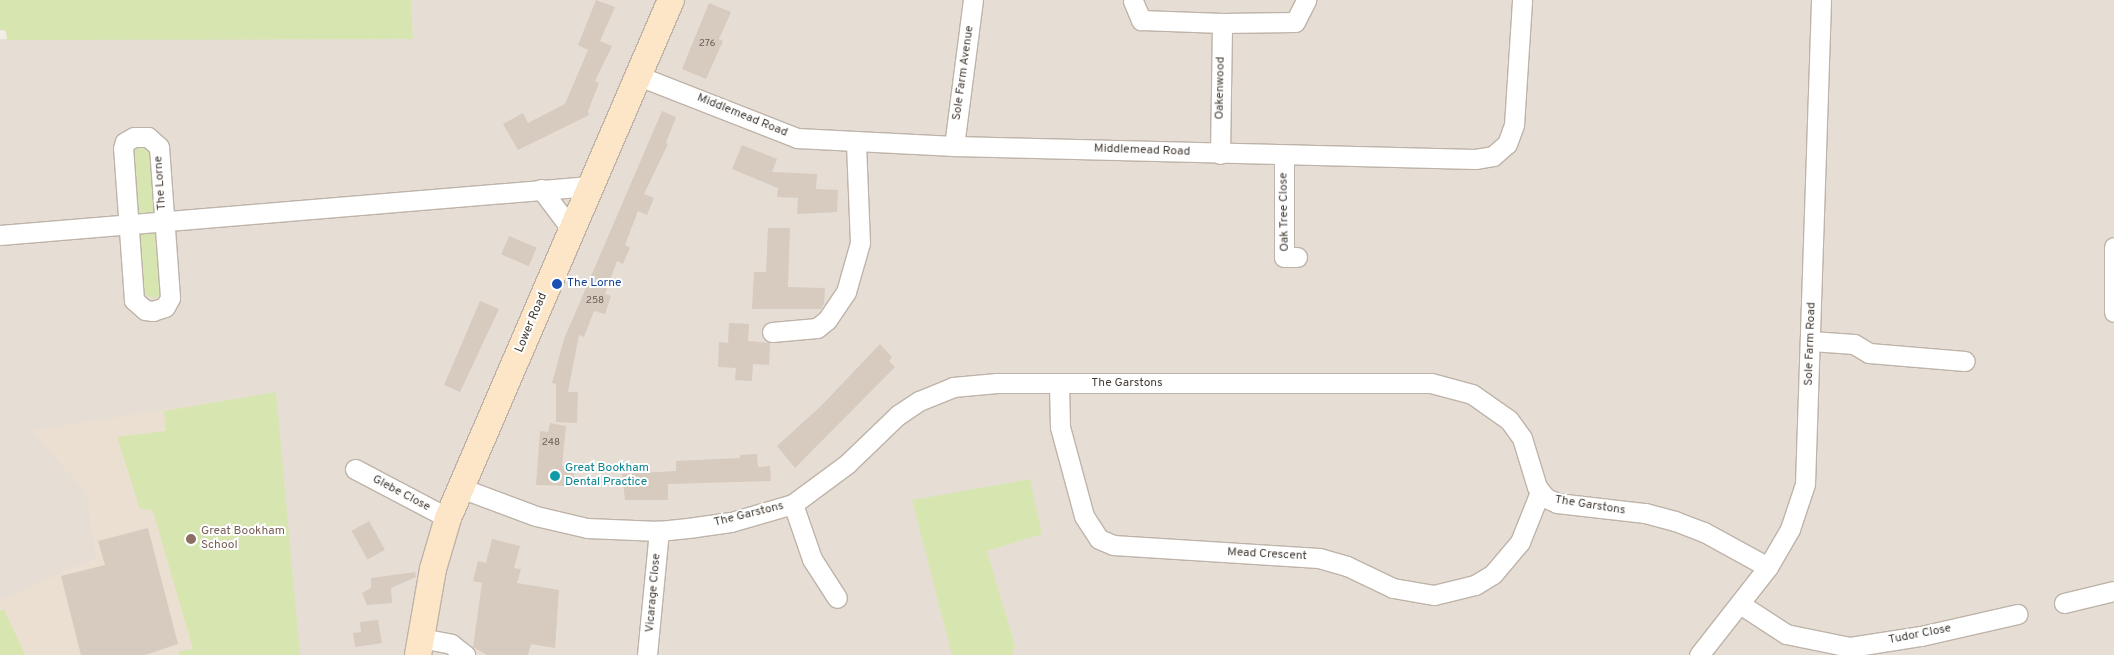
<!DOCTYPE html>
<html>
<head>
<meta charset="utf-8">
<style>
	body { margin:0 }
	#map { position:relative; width:2114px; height:655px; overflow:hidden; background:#f3ede7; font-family:Overpass,sans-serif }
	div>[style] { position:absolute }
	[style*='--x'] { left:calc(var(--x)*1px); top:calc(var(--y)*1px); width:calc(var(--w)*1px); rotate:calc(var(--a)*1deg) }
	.residential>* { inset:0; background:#e6ded5 }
	.education>* { inset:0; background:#ebdfd1 }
	.green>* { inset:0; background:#d7e6b1 }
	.building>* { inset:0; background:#d7cabf; transform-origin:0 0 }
	.roads { filter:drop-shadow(1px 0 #beb3a9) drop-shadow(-1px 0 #beb3a9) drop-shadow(0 1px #beb3a9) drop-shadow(0 -1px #beb3a9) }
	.street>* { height:19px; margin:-9.5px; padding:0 9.5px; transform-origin:9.5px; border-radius:9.5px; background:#fff }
	.secondary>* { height:26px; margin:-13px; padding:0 13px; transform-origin:13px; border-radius:13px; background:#fde6c7 }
	.dots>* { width:14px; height:14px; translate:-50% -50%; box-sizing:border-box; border:2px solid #fff; border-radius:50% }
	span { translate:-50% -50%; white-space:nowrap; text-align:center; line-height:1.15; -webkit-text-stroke:4px #fff; paint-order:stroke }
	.number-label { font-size:10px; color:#6a6058 }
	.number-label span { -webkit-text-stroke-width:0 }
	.street-label { font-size:12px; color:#453d36 }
	.transit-label { font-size:12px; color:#164399 }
	.left { translate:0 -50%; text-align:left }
	.culture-label { font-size:12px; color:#0d838f }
	.education-label { font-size:12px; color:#785e54 }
</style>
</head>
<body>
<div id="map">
	<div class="residential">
		<div style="clip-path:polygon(411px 0,2114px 0,2114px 655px,0 655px,0 39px,413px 39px)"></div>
	</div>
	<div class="education">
		<div style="clip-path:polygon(276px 392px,300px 655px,0 655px,0 600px,96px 558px,86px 492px,31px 431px)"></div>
	</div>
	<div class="green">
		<div style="clip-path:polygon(0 0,411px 0,413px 39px,7px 40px,6px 31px,0 30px)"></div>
		<div style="clip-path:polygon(134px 144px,151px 148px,157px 212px,135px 213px,130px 149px)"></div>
		<div style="clip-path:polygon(143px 232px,152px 232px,160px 237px,162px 293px,155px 299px,142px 293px,138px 239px)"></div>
		<div style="clip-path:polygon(276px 392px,300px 655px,179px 655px,178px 652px,193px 649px,154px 515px,151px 510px,140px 509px,117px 437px,166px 431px,164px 411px)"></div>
		<div style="clip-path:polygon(1030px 479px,1042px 534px,987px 551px,1015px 646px,1012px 655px,952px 655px,912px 500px)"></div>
		<div style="clip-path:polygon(4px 609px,25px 655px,0 655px,0 611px)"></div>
	</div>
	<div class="building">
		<div style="clip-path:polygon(596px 0,615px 7px,600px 41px,612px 46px,595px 81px,599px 83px,588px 111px,589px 115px,518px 150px,503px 124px,523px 113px,528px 123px,565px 104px,588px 50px,578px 45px)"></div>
		<div style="clip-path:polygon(709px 3px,731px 12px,719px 39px,723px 41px,706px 79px,682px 69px)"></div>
		<div style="clip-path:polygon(662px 111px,676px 117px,666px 143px,668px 144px,644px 194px,654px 198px,647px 215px,638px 211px,625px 245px,630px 248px,623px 264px,617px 261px,605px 294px,611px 296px,605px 314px,594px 311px,584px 337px,579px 335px,568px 392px,578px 392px,577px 423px,556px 422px,556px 384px,552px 383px,564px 339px)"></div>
		<div style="clip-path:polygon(742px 145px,777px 159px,772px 172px,817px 174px,816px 189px,838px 190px,837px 212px,797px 214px,798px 198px,777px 197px,778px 188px,732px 169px)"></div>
		<div style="clip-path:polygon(768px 228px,790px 228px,788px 287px,825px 288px,824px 304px,821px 309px,752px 309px,754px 272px,766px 272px)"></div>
		<div style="left:509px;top:236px;width:30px;height:20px;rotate:23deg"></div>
		<div style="clip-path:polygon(480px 301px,499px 309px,460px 392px,444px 385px)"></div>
		<div style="clip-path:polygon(729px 323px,749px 324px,748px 341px,770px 343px,769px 365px,753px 364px,752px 381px,735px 380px,736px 368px,718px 367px,719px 342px,728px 343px)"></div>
		<div style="clip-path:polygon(880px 344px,892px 357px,889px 361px,895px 367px,795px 468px,777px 446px,821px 406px)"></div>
		<div style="clip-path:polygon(550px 423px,566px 426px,562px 466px,574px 466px,574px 486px,536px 485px,540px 431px,548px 432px)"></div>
		<div style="clip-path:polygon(757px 454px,758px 467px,770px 466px,771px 481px,668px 484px,668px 500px,625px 500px,622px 474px,676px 471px,676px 461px,740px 458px,740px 455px)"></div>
		<div style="left:369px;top:521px;width:33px;height:20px;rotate:61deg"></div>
		<div style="clip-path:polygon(148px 528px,178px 644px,145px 655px,81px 655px,61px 576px,105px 565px,98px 541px)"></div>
		<div style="clip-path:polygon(492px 539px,520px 546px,514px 568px,521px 569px,517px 583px,559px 590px,555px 648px,531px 644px,528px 655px,487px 655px,473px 647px,482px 583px,473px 581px,478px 561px,486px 563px)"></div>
		<div style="clip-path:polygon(415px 572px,416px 577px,391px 588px,392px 603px,367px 605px,362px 593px,371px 588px,371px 578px)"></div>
		<div style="clip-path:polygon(378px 620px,382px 643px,355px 647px,353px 633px,361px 632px,360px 622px)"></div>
	</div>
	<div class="roads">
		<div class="street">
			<div style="--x:1133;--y:1;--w:21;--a:67"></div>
			<div style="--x:1141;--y:20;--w:81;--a:2.1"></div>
			<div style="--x:639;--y:76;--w:170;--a:21.4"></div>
			<div style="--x:797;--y:138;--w:157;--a:2.9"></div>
			<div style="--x:954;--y:146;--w:521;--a:1.43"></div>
			<div style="--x:1475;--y:159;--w:18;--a:-9"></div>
			<div style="--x:1493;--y:156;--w:18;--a:-41"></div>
			<div style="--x:1507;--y:144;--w:20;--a:-70"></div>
			<div style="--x:1514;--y:125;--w:125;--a:-86.3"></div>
			<div style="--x:134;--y:137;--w:14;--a:0"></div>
			<div style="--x:148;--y:137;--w:15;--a:42"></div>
			<div style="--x:159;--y:147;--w:151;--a:85.8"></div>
			<div style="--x:170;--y:298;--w:10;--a:119"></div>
			<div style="--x:165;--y:307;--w:13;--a:162"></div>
			<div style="--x:153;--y:311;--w:8;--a:-173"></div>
			<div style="--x:145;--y:310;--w:15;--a:-138"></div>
			<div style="--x:134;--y:300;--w:152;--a:-94.1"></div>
			<div style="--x:123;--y:148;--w:6;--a:-72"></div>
			<div style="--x:125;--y:142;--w:10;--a:-29"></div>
			<div style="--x:954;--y:146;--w:147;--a:-82.6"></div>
			<div style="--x:1220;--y:154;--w:131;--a:-89.1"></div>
			<div style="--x:1222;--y:23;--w:73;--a:-0.8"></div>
			<div style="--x:1295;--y:22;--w:25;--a:-63"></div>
			<div style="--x:1284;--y:155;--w:102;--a:90"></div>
			<div style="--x:1284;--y:257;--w:13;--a:0"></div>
			<div style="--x:541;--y:189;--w:51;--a:52.9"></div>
			<div style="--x:0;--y:235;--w:592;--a:-4.75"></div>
			<div style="--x:2114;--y:247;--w:65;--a:90"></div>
			<div style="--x:772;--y:332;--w:45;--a:-5.1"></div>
			<div style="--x:817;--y:328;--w:13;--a:-39"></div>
			<div style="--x:827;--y:320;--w:34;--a:-56"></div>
			<div style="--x:846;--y:292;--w:51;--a:-74.1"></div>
			<div style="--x:860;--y:243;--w:101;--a:-92.3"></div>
			<div style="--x:1811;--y:341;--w:43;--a:4"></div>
			<div style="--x:1854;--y:344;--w:17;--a:31"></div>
			<div style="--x:1869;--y:353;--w:96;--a:4.8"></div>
			<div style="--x:1059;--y:385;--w:42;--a:88.6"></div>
			<div style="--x:1060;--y:427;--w:92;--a:74.9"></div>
			<div style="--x:1084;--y:516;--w:27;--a:57"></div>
			<div style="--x:1099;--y:539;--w:15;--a:23"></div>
			<div style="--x:1113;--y:545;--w:206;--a:3.6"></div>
			<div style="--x:1319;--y:558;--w:29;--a:16"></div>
			<div style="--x:1347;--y:566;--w:51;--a:25.6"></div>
			<div style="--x:1393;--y:588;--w:42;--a:9.7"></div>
			<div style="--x:1434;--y:595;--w:42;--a:-13.7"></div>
			<div style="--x:1475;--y:585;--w:21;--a:-31"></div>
			<div style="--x:1493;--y:574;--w:42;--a:-49.8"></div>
			<div style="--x:1520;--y:542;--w:54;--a:-68.2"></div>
			<div style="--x:355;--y:469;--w:105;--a:27.8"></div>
			<div style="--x:461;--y:488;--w:80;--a:20.5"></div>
			<div style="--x:536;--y:516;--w:52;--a:13.2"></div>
			<div style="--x:587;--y:528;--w:72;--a:2.4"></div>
			<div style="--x:659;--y:531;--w:36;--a:-6"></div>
			<div style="--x:695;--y:527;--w:36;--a:-8"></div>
			<div style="--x:731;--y:522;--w:65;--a:-16.2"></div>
			<div style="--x:793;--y:504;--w:67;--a:-36.5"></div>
			<div style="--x:847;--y:464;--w:71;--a:-43.9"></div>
			<div style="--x:898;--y:415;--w:25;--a:-34"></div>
			<div style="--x:919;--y:401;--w:37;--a:-22"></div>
			<div style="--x:953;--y:387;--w:44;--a:-5.2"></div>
			<div style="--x:997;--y:383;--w:434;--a:0"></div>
			<div style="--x:1431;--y:383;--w:42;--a:15"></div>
			<div style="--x:1472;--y:394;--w:45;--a:35.1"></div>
			<div style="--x:1509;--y:420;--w:22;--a:54"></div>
			<div style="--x:1522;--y:438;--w:51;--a:73"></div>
			<div style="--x:1537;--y:487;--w:14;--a:51"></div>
			<div style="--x:1546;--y:498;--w:12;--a:24"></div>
			<div style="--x:1557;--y:503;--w:89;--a:6.5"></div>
			<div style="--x:1645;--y:513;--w:31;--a:15"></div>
			<div style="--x:1675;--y:521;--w:31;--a:21"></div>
			<div style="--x:1704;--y:532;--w:73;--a:28.7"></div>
			<div style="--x:793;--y:504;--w:58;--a:70.9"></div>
			<div style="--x:812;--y:559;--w:46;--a:57.3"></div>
			<div style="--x:2064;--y:603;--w:51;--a:-13.5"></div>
			<div style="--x:1740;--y:604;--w:55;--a:33.1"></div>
			<div style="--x:1786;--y:634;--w:65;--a:11.5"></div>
			<div style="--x:1850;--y:647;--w:72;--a:-8.8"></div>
			<div style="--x:1921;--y:636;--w:99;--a:-12.8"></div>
			<div style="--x:421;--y:638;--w:31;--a:11"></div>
			<div style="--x:451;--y:644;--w:18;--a:38"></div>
			<div style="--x:647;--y:655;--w:125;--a:-84.5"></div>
			<div style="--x:1699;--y:655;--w:112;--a:-51.9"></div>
			<div style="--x:1768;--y:567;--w:44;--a:-59.9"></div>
			<div style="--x:1790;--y:529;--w:47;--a:-71.6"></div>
			<div style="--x:1805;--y:484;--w:484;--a:-88.1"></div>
		</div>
		<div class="secondary">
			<div style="--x:418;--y:655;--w:87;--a:-80.1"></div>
			<div style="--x:433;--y:569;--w:53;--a:-73.6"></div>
			<div style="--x:448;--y:518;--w:564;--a:-66.71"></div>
		</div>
	</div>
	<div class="dots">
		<div style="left:557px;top:284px;background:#1a4fb4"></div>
		<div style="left:555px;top:476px;background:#0f9aa8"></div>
		<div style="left:191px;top:539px;background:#8d6e63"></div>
	</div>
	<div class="number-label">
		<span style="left:707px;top:44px">276</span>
		<span style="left:595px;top:301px">258</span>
		<span style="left:551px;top:443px">248</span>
	</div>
	<div class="street-label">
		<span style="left:964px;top:73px;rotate:-82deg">Sole Farm Avenue</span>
		<span style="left:1221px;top:88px;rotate:-89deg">Oakenwood</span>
		<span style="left:742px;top:116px;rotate:22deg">Middlemead Road</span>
		<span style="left:1142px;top:151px;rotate:2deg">Middlemead Road</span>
		<span style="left:161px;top:183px;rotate:-94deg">The Lorne</span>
		<span style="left:1285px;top:212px;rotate:-91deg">Oak Tree Close</span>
		<span style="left:532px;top:323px;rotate:-67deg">Lower Road</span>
		<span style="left:1811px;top:344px;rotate:-88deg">Sole Farm Road</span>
		<span style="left:1127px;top:384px">The Garstons</span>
		<span style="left:401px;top:494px;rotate:28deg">Glebe Close</span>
		<span style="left:1590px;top:506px;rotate:9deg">The Garstons</span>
		<span style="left:749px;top:515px;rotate:-14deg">The Garstons</span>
		<span style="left:1267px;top:555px;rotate:3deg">Mead Crescent</span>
		<span style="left:654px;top:593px;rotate:-85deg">Vicarage Close</span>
		<span style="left:1920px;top:635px;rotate:-11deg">Tudor Close</span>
	</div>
	<div class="transit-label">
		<span class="left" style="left:567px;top:284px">The Lorne</span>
	</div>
	<div class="culture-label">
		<span class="left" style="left:565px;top:476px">Great Bookham<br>Dental Practice</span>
	</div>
	<div class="education-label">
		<span class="left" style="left:201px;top:539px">Great Bookham<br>School</span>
	</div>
</div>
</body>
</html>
